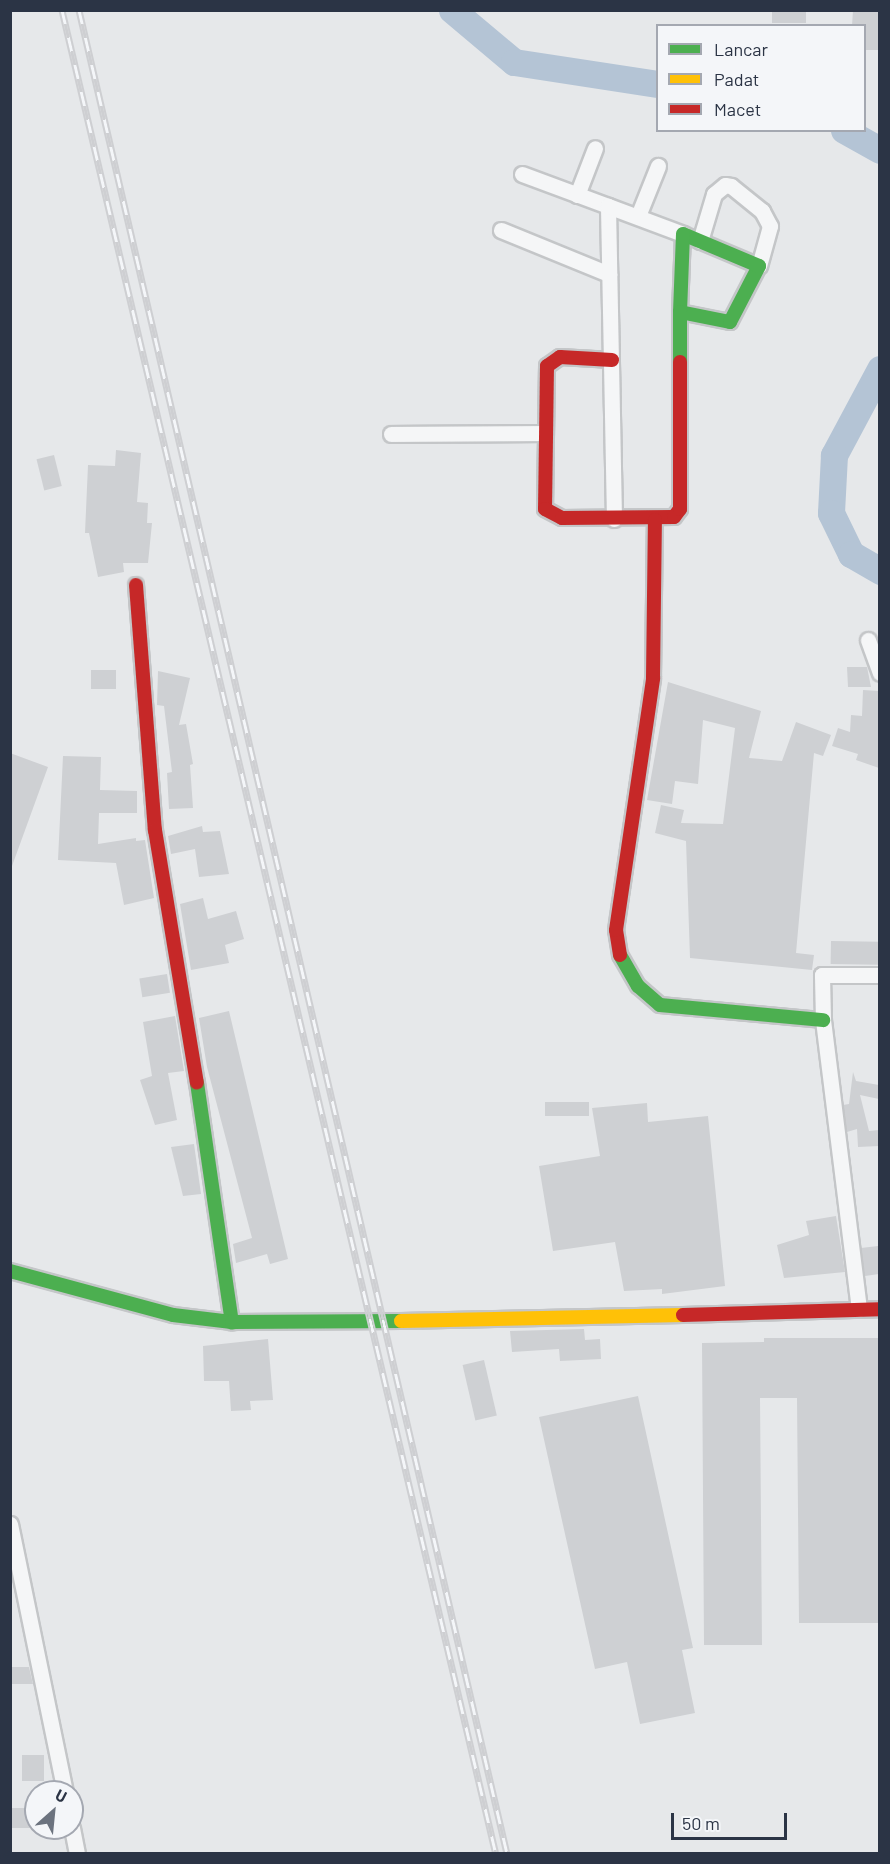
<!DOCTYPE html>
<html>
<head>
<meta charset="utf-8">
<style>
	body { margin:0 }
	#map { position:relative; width:890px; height:1864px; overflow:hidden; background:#e6e8ea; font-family:Barlow,sans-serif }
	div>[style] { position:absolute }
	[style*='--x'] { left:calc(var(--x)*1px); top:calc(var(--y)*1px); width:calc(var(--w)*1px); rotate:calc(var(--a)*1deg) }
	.river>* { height:27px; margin:-13.5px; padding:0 13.5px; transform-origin:13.5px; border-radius:13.5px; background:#b4c4d5 }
	.building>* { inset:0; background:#ced0d3; transform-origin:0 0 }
	.roads { filter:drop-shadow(2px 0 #c4c6c8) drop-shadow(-2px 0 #c4c6c8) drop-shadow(0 2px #c4c6c8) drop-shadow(0 -2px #c4c6c8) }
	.street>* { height:15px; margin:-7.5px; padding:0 7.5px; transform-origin:7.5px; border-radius:7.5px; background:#f5f6f7 }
	.fast>* { height:14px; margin:-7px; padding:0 7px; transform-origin:7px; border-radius:7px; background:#4caf50 }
	.slow>* { height:14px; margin:-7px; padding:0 7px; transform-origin:7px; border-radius:7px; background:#ffc107 }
	.jam>* { height:14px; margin:-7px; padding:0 7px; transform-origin:7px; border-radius:7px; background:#c62828 }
	.rail>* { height:7px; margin-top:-3.5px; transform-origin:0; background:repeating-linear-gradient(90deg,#f4f6f9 0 14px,#cecfd2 0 28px); box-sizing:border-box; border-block:2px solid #cecfd2 }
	span { translate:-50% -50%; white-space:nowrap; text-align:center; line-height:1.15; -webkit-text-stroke:6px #f4f6f9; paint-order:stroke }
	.frame { position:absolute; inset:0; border:12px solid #2b3445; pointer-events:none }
	.legend { position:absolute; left:656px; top:24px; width:210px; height:108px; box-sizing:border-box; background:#f4f6f9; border:2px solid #a4a8b1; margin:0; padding:8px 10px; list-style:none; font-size:18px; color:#2b3445 }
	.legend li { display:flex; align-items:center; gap:12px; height:30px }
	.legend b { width:30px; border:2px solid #a4a8b1 }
	.north { position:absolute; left:24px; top:1780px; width:60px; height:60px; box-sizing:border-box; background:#f4f6f9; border:2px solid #a4a8b1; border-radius:50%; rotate:27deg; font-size:16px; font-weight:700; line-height:24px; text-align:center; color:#2b3445 }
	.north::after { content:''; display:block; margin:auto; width:21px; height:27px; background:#6c737f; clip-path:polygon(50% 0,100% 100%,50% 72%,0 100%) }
	.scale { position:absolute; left:671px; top:1813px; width:116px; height:27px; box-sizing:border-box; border:3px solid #2b3445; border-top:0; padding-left:8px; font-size:18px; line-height:21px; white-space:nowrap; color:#2b3445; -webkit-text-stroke:4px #f4f6f9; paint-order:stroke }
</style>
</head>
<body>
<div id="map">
	<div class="river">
		<div style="--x:452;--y:10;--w:81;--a:40"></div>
		<div style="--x:514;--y:62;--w:146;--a:8.7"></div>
		<div style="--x:844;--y:130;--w:41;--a:29.1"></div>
		<div style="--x:880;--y:369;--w:98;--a:118.1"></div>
		<div style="--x:834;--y:455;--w:58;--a:93"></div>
		<div style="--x:831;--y:513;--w:46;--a:64"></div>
		<div style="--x:851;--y:554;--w:34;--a:30"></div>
	</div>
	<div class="building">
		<div style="left:772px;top:10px;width:34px;height:13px"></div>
		<div style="clip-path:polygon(853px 10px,879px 10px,879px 50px,864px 50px,864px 26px,852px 26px)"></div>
		<div style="clip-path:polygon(116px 450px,141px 453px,137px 502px,148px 503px,147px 523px,152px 523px,148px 563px,123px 563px,124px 572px,98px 577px,89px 533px,85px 533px,88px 465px,115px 466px)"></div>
		<div style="left:54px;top:455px;width:32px;height:18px;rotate:76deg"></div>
		<div style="clip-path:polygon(847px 667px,867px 667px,871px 687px,848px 687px)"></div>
		<div style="left:91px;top:670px;width:25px;height:19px"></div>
		<div style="clip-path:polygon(158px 671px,190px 678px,179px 725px,186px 724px,193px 764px,190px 765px,193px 808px,169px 809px,167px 773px,172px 772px,164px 706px,157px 705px)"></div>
		<div style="clip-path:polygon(668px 682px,761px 711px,749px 758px,782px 761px,796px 722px,831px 735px,823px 756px,814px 753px,796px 953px,814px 955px,812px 970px,690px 958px,686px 841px,655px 833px,661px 805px,684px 810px,681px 823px,723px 824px,735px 728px,703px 720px,698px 784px,675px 781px,672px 804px,647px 800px)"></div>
		<div style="clip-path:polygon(863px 690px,879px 691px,879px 768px,856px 760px,858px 754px,832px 746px,838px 728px,850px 732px,851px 715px,862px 716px)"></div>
		<div style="clip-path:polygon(10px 753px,48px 767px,12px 866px,10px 866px)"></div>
		<div style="clip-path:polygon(63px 756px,101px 757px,100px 790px,137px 791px,137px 813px,99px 813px,98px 844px,136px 838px,136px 841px,145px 840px,154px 898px,124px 905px,116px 863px,58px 860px)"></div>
		<div style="clip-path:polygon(202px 826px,203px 832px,220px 831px,229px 874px,199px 877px,195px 849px,171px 854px,168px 836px)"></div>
		<div style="clip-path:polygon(203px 898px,208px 919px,236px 911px,244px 939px,225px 945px,229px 963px,191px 970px,180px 904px)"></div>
		<div style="left:831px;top:941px;width:48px;height:23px;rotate:1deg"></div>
		<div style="left:167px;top:974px;width:19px;height:28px;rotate:81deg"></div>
		<div style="clip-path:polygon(229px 1011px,288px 1259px,270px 1264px,267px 1254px,236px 1263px,233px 1244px,252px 1238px,207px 1067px,199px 1018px)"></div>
		<div style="clip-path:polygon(175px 1016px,184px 1071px,168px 1073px,177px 1120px,155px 1125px,140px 1080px,152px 1076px,143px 1022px)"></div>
		<div style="clip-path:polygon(853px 1072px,856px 1081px,879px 1085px,879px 1099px,860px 1095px,869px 1131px,879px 1130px,879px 1146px,858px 1147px,857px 1129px,847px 1132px,843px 1105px,849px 1104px)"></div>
		<div style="left:589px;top:1102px;width:14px;height:44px;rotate:90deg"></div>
		<div style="clip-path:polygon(647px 1103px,648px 1122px,708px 1116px,725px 1286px,662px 1294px,662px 1289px,624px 1291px,615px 1242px,553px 1251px,539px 1166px,600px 1156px,592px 1108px)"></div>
		<div style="clip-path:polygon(194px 1144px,201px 1194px,183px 1196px,171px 1147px)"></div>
		<div style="clip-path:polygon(836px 1216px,845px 1272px,784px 1278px,777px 1245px,809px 1235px,806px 1221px)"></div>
		<div style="clip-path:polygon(878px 1246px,879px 1274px,865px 1276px,861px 1248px)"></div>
		<div style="clip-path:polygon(584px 1329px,585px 1340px,600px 1339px,601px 1359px,560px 1361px,559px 1349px,512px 1352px,510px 1331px)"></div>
		<div style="clip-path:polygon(764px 1338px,879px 1338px,879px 1623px,799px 1623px,797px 1398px,760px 1398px,762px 1645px,704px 1645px,702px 1343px,764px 1342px)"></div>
		<div style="clip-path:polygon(268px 1339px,273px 1400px,250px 1401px,251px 1410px,231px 1411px,229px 1381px,204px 1381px,203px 1346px)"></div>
		<div style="left:484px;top:1360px;width:57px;height:22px;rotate:77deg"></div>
		<div style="clip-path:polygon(638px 1396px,693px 1648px,682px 1650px,695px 1713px,640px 1724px,627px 1662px,595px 1669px,539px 1417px)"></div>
		<div style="clip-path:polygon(10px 1667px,29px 1667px,33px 1684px,10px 1684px)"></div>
		<div style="left:22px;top:1755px;width:22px;height:26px"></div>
		<div style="left:36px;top:1808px;width:20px;height:25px;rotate:90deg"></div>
	</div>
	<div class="roads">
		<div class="street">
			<div style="--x:522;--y:174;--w:92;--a:20.4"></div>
			<div style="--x:577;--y:195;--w:50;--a:-69"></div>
			<div style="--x:638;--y:216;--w:54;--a:-68.2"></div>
			<div style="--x:501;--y:230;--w:117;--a:22.2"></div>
			<div style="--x:700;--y:241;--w:49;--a:-73.4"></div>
			<div style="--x:714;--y:194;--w:14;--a:-39"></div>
			<div style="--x:725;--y:185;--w:6;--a:9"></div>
			<div style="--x:731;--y:186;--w:40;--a:39"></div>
			<div style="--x:762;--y:211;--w:17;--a:62"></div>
			<div style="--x:770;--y:226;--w:41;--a:105.4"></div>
			<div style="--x:391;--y:434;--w:152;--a:-0.4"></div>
			<div style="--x:614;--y:519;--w:313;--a:-91.1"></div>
			<div style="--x:608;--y:206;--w:80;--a:20.5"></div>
			<div style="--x:868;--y:640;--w:35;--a:70"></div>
			<div style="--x:859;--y:1309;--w:291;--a:-97.1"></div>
			<div style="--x:823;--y:1020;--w:45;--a:-91.3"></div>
			<div style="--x:822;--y:975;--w:58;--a:0"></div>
			<div style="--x:10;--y:1524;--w:274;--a:78.4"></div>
			<div style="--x:72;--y:1828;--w:26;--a:79"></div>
		</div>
		<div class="fast">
			<div style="--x:680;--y:312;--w:51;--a:11.3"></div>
			<div style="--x:730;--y:322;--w:63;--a:-62.6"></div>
			<div style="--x:759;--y:266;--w:82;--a:-157.2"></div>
			<div style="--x:683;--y:234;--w:78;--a:92.2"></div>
			<div style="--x:680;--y:312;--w:50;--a:90"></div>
			<div style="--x:620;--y:955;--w:36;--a:60"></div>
			<div style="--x:638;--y:986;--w:29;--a:41"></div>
			<div style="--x:660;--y:1005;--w:164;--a:5.3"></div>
			<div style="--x:197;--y:1083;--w:242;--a:81.7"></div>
			<div style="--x:10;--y:1271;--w:169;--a:15.1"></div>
			<div style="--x:173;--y:1315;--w:59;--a:6.8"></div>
			<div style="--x:232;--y:1322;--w:169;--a:-0.3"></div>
		</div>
		<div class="slow">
			<div style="--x:401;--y:1321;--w:282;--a:-1.2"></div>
		</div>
		<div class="jam">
			<div style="--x:612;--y:360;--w:52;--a:-176.7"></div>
			<div style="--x:560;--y:357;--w:16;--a:145"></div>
			<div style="--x:547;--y:366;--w:143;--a:90.8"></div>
			<div style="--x:545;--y:509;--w:19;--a:28"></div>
			<div style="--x:562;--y:518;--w:112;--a:-0.5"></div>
			<div style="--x:674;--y:517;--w:10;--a:-53"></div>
			<div style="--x:680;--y:509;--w:147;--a:-90"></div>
			<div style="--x:136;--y:585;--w:246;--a:85.6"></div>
			<div style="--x:155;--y:830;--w:256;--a:80.6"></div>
			<div style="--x:620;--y:955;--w:25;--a:-99"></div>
			<div style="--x:616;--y:930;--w:255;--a:-81.6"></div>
			<div style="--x:653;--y:678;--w:158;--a:-89.3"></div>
			<div style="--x:683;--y:1315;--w:197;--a:-1.7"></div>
		</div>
	</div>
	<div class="rail">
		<div style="--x:62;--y:10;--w:1894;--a:76.76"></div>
		<div style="--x:79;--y:10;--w:1893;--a:76.93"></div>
	</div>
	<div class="frame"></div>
	<ul class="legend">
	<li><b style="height:8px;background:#4caf50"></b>Lancar</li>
	<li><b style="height:8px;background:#ffc107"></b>Padat</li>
	<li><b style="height:8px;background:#c62828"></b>Macet</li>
	</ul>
	<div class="north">U</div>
	<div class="scale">50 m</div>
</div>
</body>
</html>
